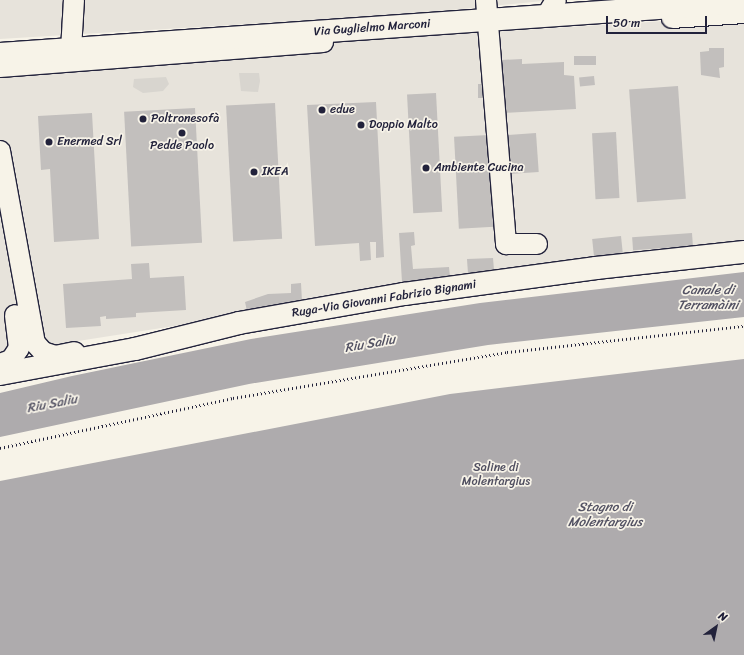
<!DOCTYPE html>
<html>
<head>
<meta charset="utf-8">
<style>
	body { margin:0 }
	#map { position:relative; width:744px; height:655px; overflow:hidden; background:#f7f3e8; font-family:Sriracha,sans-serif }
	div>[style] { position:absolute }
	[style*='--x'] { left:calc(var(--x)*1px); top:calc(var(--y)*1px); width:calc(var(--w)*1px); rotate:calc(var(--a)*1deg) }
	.built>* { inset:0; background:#e7e3db }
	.green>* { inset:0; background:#d8d5cf }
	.water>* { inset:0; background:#aeabad }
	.building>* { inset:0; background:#c2bfbd; transform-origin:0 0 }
	.path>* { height:2.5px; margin-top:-1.25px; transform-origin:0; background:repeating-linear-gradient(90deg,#22223b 0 1px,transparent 0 4px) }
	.roads { filter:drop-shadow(1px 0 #22223b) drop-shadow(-1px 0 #22223b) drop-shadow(0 1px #22223b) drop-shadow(0 -1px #22223b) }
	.minor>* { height:20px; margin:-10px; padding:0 10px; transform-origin:10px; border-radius:10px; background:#f7f3e8 }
	.major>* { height:22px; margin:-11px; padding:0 11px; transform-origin:11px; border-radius:11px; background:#f7f3e8 }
	.dots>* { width:11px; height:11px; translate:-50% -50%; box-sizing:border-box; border:2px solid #f7f3e8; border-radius:50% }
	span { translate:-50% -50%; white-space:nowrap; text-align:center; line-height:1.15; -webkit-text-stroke:3.5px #f7f3e8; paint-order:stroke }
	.street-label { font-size:12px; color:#22223b }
	.poi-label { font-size:12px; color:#22223b }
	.left { translate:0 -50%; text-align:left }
	.park-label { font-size:12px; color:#504f60 }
	.water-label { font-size:13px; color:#535263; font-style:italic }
	.north { position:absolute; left:696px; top:607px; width:40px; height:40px; -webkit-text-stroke:3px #f7f3e8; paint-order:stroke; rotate:33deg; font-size:11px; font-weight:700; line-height:16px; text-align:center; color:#22223b }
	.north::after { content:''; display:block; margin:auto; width:14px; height:18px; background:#22223b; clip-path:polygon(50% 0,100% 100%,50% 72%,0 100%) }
	.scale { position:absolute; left:606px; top:16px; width:101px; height:18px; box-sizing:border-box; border:2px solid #22223b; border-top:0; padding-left:5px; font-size:12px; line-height:14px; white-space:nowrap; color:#22223b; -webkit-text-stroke:3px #f7f3e8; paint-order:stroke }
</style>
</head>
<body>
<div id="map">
	<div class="built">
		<div style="clip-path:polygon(0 0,553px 0,410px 14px,0 39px)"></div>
		<div style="clip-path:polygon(744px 16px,744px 242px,641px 253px,46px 346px,0 356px,0 65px,47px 60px)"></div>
	</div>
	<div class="green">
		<div style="clip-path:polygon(239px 73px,259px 73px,260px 81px,258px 92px,241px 91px)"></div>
		<div style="clip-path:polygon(166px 77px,169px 84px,163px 91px,143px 93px,133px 87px,134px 79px)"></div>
	</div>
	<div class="water">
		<div style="clip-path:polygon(744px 272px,744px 317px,488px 345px,249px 384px,0 437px,0 393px,72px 376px,251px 339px,480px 303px)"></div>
		<div style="clip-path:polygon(744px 359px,744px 655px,0 655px,0 481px,450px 394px)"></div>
	</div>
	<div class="building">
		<div style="clip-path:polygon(709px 48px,724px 48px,724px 67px,719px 68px,720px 78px,701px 75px,700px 52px,709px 51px)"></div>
		<div style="left:596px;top:56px;width:9px;height:22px;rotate:90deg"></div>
		<div style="clip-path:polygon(522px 59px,522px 64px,564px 62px,564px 75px,574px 76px,576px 109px,503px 113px,500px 60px)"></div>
		<div style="left:594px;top:76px;width:9px;height:15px;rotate:84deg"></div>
		<div style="left:478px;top:84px;width:8px;height:14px"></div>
		<div style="left:678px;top:86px;width:113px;height:49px;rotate:86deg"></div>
		<div style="left:436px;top:93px;width:119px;height:29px;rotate:87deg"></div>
		<div style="clip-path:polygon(376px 102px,384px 257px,376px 258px,376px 242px,370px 242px,371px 260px,360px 261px,359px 243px,315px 246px,307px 105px)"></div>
		<div style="left:275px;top:103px;width:136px;height:49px;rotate:87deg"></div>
		<div style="left:195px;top:108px;width:135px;height:71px;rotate:87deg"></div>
		<div style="clip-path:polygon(92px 113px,99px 239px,54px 242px,50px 169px,41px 170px,38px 116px)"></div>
		<div style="left:616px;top:132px;width:66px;height:24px;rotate:87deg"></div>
		<div style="left:536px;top:133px;width:39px;height:31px;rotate:86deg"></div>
		<div style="left:489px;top:135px;width:92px;height:35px;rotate:87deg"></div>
		<div style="clip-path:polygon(414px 232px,415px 245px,411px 246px,413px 269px,449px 267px,450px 277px,402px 282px,399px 233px)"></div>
		<div style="left:692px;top:233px;width:13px;height:60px;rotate:86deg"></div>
		<div style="left:621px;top:236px;width:19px;height:29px;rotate:84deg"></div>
		<div style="clip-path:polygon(493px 258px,494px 270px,468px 274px,467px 259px)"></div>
		<div style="clip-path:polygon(149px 263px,150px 278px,184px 276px,186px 310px,136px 313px,136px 317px,106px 319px,106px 316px,100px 317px,101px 326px,66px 328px,63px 284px,132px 279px,131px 264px)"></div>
		<div style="clip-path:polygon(301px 283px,302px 301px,247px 311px,245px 302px,268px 294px,291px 293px,291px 284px)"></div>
	</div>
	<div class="path">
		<div style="--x:0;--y:448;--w:238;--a:-12.1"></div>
		<div style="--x:233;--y:398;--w:278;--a:-9.5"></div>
		<div style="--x:507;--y:352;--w:238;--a:-6.3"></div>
	</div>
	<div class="roads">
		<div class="minor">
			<div style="--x:486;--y:0;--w:245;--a:85.3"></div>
			<div style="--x:506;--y:244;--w:31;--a:0"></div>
			<div style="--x:547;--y:15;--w:17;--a:-59"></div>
			<div style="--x:672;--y:18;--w:72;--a:-4"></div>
			<div style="--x:71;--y:50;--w:50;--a:-86.6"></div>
			<div style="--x:0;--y:67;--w:324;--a:-4.4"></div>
			<div style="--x:0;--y:151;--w:195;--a:79.7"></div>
			<div style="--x:35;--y:343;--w:12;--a:48"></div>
			<div style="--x:43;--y:352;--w:13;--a:18"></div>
			<div style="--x:55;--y:356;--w:20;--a:-11"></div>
			<div style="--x:0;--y:364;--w:12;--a:-20"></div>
			<div style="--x:11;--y:360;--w:14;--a:-56"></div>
			<div style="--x:19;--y:348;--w:33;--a:-97"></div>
		</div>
		<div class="major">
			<div style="--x:0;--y:54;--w:746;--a:-4"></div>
			<div style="--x:0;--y:374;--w:137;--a:-10.5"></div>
			<div style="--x:135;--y:349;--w:107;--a:-14"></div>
			<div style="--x:239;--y:323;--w:168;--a:-10"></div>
			<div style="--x:404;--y:294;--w:194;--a:-7.7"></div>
			<div style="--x:596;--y:268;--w:149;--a:-6.2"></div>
		</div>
	</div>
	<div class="dots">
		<div style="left:322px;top:110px;background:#22223b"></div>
		<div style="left:143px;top:119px;background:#22223b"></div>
		<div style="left:361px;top:125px;background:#22223b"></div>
		<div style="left:182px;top:133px;background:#22223b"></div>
		<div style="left:49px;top:142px;background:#22223b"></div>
		<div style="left:426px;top:168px;background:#22223b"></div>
		<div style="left:254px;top:172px;background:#22223b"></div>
	</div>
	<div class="street-label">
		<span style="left:372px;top:28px;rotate:-4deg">Via Guglielmo Marconi</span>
		<span style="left:384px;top:299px;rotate:-9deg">Ruga-Via Giovanni Fabrizio Bignami</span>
	</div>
	<div class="poi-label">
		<span class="left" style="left:330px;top:110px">edue</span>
		<span class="left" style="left:151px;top:119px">Poltronesofà</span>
		<span class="left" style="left:369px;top:125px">Doppio Malto</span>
		<span class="left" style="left:57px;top:142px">Enermed Srl</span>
		<span style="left:182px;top:146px">Pedde Paolo</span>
		<span class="left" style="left:434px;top:168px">Ambiente Cucina</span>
		<span class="left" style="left:262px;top:172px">IKEA</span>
	</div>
	<div class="park-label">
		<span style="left:496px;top:475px">Saline di<br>Molentargius</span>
	</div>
	<div class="water-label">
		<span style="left:708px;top:298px">Canale di<br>Terramàini</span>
		<span style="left:370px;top:344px;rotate:-10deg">Riu Saliu</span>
		<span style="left:52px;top:404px;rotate:-11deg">Riu Saliu</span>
		<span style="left:605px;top:515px">Stagno di<br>Molentargius</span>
	</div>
	<div class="north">N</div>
	<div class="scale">50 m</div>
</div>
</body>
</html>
